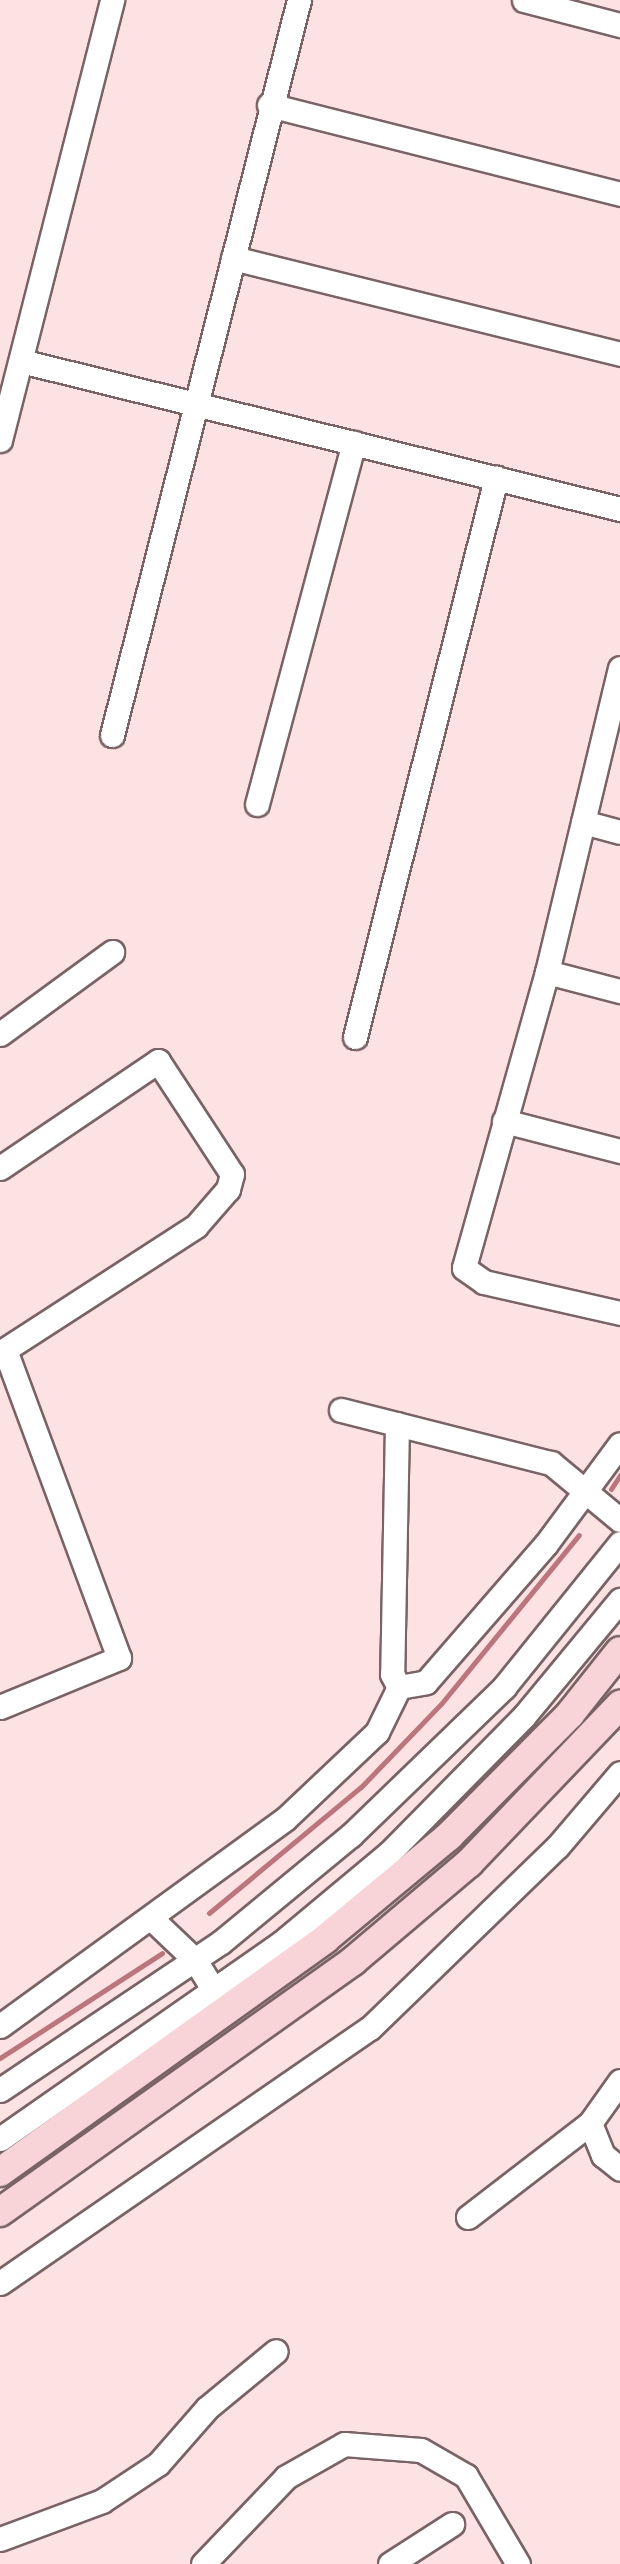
<!DOCTYPE html>
<html>
<head>
<meta charset="utf-8">
<style>
	body { margin:0 }
	#map { position:relative; width:620px; height:2564px; overflow:hidden; background:#fde2e4; font-family:Quicksand,sans-serif }
	div>[style] { position:absolute }
	[style*='--x'] { left:calc(var(--x)*1px); top:calc(var(--y)*1px); width:calc(var(--w)*1px); rotate:calc(var(--a)*1deg) }
	.stream>* { height:5px; margin:-2.5px; padding:0 2.5px; transform-origin:2.5px; border-radius:2.5px; background:#bb757d }
	.roads { filter:drop-shadow(2px 0 #796365) drop-shadow(-2px 0 #796365) drop-shadow(0 2px #796365) drop-shadow(0 -2px #796365) }
	.minor>* { height:23px; margin:-11.5px; padding:0 11.5px; transform-origin:11.5px; border-radius:11.5px; background:#fff }
	.major>* { height:28px; margin:-14px; padding:0 14px; transform-origin:14px; border-radius:14px; background:#f8d3d7 }
	span { translate:-50% -50%; white-space:nowrap; text-align:center; line-height:1.15; -webkit-text-stroke:6px #fff4f5; paint-order:stroke }
</style>
</head>
<body>
<div id="map">
	<div class="stream">
		<div style="--x:611;--y:1489;--w:17;--a:-57"></div>
		<div style="--x:209;--y:1913;--w:197;--a:-39.7"></div>
		<div style="--x:361;--y:1787;--w:115;--a:-46.1"></div>
		<div style="--x:441;--y:1704;--w:218;--a:-50.8"></div>
		<div style="--x:0;--y:2058;--w:193;--a:-32.9"></div>
	</div>
	<div class="roads">
		<div class="minor">
			<div style="--x:524;--y:0;--w:99;--a:14.6"></div>
			<div style="--x:269;--y:105;--w:362;--a:14.2"></div>
			<div style="--x:233;--y:258;--w:399;--a:13.9"></div>
			<div style="--x:21;--y:361;--w:617;--a:13.88"></div>
			<div style="--x:0;--y:440;--w:454;--a:-75.7"></div>
			<div style="--x:620;--y:668;--w:313;--a:103.5"></div>
			<div style="--x:547;--y:972;--w:307;--a:105.7"></div>
			<div style="--x:464;--y:1268;--w:24;--a:35"></div>
			<div style="--x:484;--y:1282;--w:139;--a:12.8"></div>
			<div style="--x:112;--y:735;--w:758;--a:-75.73"></div>
			<div style="--x:257;--y:804;--w:374;--a:-75"></div>
			<div style="--x:583;--y:822;--w:38;--a:15"></div>
			<div style="--x:547;--y:972;--w:75;--a:14.6"></div>
			<div style="--x:0;--y:1034;--w:139;--a:-36.2"></div>
			<div style="--x:355;--y:1037;--w:577;--a:-75.84"></div>
			<div style="--x:504;--y:1121;--w:120;--a:14.5"></div>
			<div style="--x:0;--y:1168;--w:191;--a:-34.1"></div>
			<div style="--x:158;--y:1061;--w:135;--a:56.8"></div>
			<div style="--x:232;--y:1174;--w:16;--a:105"></div>
			<div style="--x:228;--y:1189;--w:49;--a:130.9"></div>
			<div style="--x:196;--y:1226;--w:234;--a:147.1"></div>
			<div style="--x:341;--y:1410;--w:217;--a:14.2"></div>
			<div style="--x:551;--y:1463;--w:89;--a:39.6"></div>
			<div style="--x:397;--y:1424;--w:250;--a:91.1"></div>
			<div style="--x:392;--y:1674;--w:15;--a:62"></div>
			<div style="--x:399;--y:1687;--w:27;--a:-10"></div>
			<div style="--x:426;--y:1682;--w:183;--a:-49"></div>
			<div style="--x:546;--y:1544;--w:124;--a:-53.5"></div>
			<div style="--x:0;--y:1707;--w:129;--a:-22.4"></div>
			<div style="--x:119;--y:1658;--w:326;--a:-110.3"></div>
			<div style="--x:153;--y:1920;--w:58;--a:43.6"></div>
			<div style="--x:195;--y:1960;--w:49;--a:58.2"></div>
			<div style="--x:0;--y:2026;--w:352;--a:-36"></div>
			<div style="--x:285;--y:1819;--w:127;--a:-43.4"></div>
			<div style="--x:377;--y:1732;--w:50;--a:-63.9"></div>
			<div style="--x:620;--y:2081;--w:52;--a:125.5"></div>
			<div style="--x:590;--y:2123;--w:35;--a:68"></div>
			<div style="--x:603;--y:2155;--w:22;--a:39"></div>
			<div style="--x:0;--y:2090;--w:266;--a:-33.8"></div>
			<div style="--x:221;--y:1942;--w:168;--a:-39.5"></div>
			<div style="--x:351;--y:1835;--w:213;--a:-44"></div>
			<div style="--x:504;--y:1687;--w:185;--a:-51.1"></div>
			<div style="--x:0;--y:2139;--w:343;--a:-34.9"></div>
			<div style="--x:281;--y:1943;--w:139;--a:-39.8"></div>
			<div style="--x:388;--y:1854;--w:194;--a:-45.4"></div>
			<div style="--x:524;--y:1716;--w:151;--a:-50.4"></div>
			<div style="--x:468;--y:2217;--w:154;--a:-37.6"></div>
			<div style="--x:0;--y:2283;--w:449;--a:-34.6"></div>
			<div style="--x:370;--y:2028;--w:260;--a:-44.1"></div>
			<div style="--x:557;--y:1847;--w:97;--a:-49.6"></div>
			<div style="--x:0;--y:2539;--w:109;--a:-20.4"></div>
			<div style="--x:102;--y:2501;--w:67;--a:-33.5"></div>
			<div style="--x:158;--y:2464;--w:74;--a:-48.8"></div>
			<div style="--x:207;--y:2408;--w:89;--a:-39.6"></div>
			<div style="--x:203;--y:2564;--w:120;--a:-46.3"></div>
			<div style="--x:286;--y:2477;--w:67;--a:-29.6"></div>
			<div style="--x:344;--y:2444;--w:77;--a:4.5"></div>
			<div style="--x:421;--y:2450;--w:52;--a:30"></div>
			<div style="--x:466;--y:2476;--w:102;--a:59.4"></div>
			<div style="--x:390;--y:2564;--w:74;--a:-32.8"></div>
		</div>
		<div class="major">
			<div style="--x:0;--y:2172;--w:400;--a:-35.6"></div>
			<div style="--x:325;--y:1939;--w:161;--a:-39.7"></div>
			<div style="--x:449;--y:1836;--w:172;--a:-45.2"></div>
			<div style="--x:570;--y:1714;--w:80;--a:-51.6"></div>
			<div style="--x:0;--y:2212;--w:433;--a:-35.4"></div>
			<div style="--x:353;--y:1961;--w:152;--a:-40.2"></div>
			<div style="--x:469;--y:1863;--w:219;--a:-46.3"></div>
		</div>
	</div>
</div>
</body>
</html>
